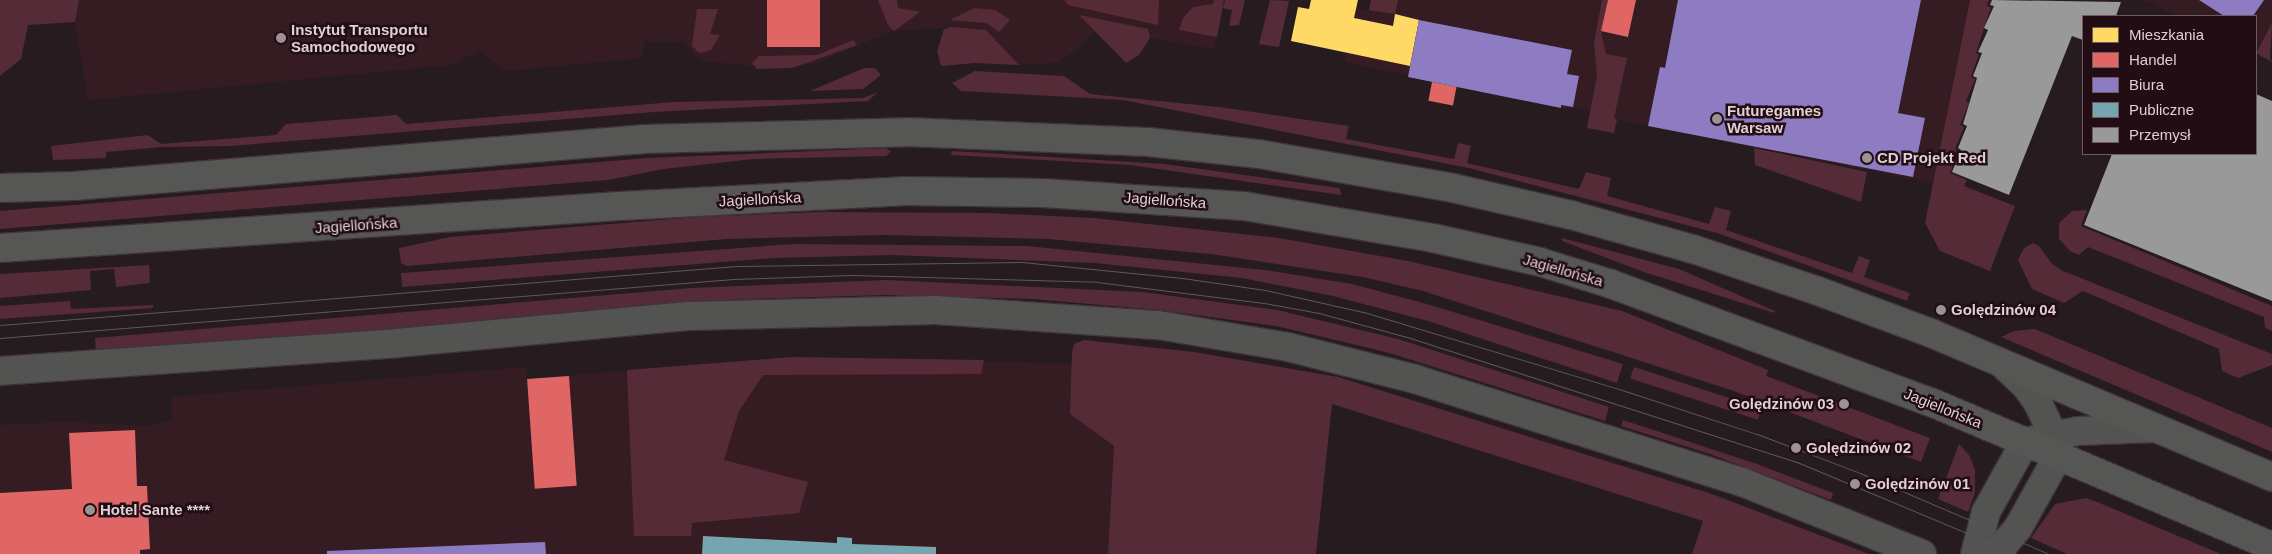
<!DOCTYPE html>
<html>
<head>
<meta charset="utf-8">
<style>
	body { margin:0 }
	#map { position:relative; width:2272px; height:554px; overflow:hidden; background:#261b1e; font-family:Arial,sans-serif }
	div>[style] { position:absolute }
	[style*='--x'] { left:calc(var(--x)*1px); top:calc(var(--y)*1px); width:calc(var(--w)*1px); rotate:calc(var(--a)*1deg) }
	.built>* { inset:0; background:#351c23 }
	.green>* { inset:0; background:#552b38; transform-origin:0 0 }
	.homes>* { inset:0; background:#ffd966 }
	.shops>* { inset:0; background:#e06666; transform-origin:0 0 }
	.offices>* { inset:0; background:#8e7cc3 }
	.public>* { inset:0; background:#76a5af }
	.industry>* { inset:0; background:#999 }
	.roads { filter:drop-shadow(1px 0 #3f3538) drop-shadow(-1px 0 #3f3538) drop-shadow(0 1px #3f3538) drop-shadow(0 -1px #3f3538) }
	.street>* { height:28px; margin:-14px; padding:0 14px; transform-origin:14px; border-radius:14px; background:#535351 }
	.secondary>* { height:28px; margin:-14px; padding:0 14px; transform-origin:14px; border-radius:14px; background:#565654 }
	.tram>* { height:1px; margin:-0.5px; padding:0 0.5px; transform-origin:0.5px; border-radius:0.5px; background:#5d595a }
	.dots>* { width:14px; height:14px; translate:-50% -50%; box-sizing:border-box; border:2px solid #210d13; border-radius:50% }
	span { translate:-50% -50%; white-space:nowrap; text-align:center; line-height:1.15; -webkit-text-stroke:5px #210d13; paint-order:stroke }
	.poi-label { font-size:15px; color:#dfd0d4; font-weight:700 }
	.left { translate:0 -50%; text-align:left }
	.right { translate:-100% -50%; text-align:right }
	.street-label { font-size:15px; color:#dfd0d4 }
	.legend { position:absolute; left:2082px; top:15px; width:175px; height:140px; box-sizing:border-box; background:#210d13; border:1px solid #6d5b60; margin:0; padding:6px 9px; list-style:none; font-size:15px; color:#dfd0d4 }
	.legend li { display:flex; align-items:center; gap:10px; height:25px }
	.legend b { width:25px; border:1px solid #6d5b60 }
</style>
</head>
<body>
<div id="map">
	<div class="built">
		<div style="clip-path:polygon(33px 0,1224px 0,1214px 49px,1150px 38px,1139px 55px,1126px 63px,1095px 31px,1078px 50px,1055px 63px,1019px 65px,986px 30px,951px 27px,894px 31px,813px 64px,761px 67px,703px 61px,694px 56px,685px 41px,644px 41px,642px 58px,505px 71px,480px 51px,449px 65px,88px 100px,75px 22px,28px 25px)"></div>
		<div style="clip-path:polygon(1371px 0,1970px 0,1933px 183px,1600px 116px,1590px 109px,1561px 108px,1345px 62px,1356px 9px,1368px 10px)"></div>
		<div style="clip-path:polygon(2143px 0,2272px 0,2272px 23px,2256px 52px,2256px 16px,2177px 16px)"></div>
		<div style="clip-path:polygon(793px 357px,1072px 364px,1070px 414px,1114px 446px,1108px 554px,0 554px,0 425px,66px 422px,148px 426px,172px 421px,171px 397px,527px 367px,527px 379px)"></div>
	</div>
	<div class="green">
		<div style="clip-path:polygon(0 0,79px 0,75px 22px,28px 25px,21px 59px,0 76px)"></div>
		<div style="clip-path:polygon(878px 0,897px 0,898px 8px,920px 12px,894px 31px,888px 25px)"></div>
		<div style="clip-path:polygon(1064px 0,1159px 0,1158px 25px,1068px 5px)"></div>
		<div style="clip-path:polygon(1214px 0,1224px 0,1217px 37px,1179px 30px,1183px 18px,1193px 7px,1213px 4px)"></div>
		<div style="clip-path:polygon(1225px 0,1245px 0,1239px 25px,1229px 26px,1232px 10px,1223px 8px)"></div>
		<div style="clip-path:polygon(1270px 0,1289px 1px,1279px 47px,1259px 44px)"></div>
		<div style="clip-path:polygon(1371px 0,1398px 0,1395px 14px,1369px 10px)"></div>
		<div style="clip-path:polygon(1602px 0,1608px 0,1601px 31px,1606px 54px,1627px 58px,1614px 118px,1617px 119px,1614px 133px,1587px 128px,1597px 76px,1594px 43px)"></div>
		<div style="clip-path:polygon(1970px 0,1989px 0,1987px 6px,1991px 7px,1976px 53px,1979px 54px,1971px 77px,1975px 79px,1966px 101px,1969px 103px,1960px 125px,1964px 127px,1955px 149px,1959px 151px,1950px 173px,1967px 180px,1964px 186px,2015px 206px,1990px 271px,1940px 251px,1925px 223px)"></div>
		<div style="clip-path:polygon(974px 8px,995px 10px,1010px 20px,999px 32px,986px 23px,950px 20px)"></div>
		<div style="clip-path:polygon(697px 9px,718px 9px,710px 34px,720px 35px,711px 50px,699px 53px,692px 46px)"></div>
		<div style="clip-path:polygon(1079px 15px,1148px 29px,1150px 38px,1139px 55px,1126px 63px)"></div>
		<div style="clip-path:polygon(2272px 23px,2270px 58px,2272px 62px,2256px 53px)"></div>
		<div style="clip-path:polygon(951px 27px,986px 30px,1019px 65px,975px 63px,941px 66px,937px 51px,944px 29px)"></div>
		<div style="clip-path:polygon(853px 40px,857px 45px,792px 68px,757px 69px,752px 63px,759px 56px,817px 55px)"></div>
		<div style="clip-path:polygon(864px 68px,875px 68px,881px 75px,863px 89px,810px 91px)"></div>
		<div style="clip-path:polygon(975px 71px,1064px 76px,1090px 94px,1219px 107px,1349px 126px,1346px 139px,1454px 159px,1458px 143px,1471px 146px,1467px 163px,1579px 189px,1586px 172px,1611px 178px,1607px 196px,1709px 224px,1715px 207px,1731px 211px,1726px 230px,1852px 273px,1859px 256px,1870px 260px,1864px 277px,1910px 293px,1907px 301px,1717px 233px,1469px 168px,1123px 100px,961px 91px,952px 83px)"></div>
		<div style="clip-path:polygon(878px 92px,868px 101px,654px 112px,230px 146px,163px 147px,106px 152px,106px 158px,53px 160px,51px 146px,148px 135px,161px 144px,276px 135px,286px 124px,397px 115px,406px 124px,674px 102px,863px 98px)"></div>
		<div style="clip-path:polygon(886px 148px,891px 151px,886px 156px,754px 159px,664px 169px,608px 180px,0 229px,0 211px,648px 158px)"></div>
		<div style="clip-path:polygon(1754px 148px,1867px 172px,1861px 202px,1755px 165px)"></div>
		<div style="clip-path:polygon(953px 151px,1164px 164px,1339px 188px,1341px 192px,1341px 195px,1130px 165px,952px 155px,950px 154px)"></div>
		<div style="clip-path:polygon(2087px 210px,2081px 226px,2272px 306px,2272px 331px,2265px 328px,2264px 317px,2088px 247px,2079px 255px,2070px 251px,2059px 239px,2059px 223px,2072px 211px)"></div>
		<div style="clip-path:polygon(820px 212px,987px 213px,1093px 218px,1279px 238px,1408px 261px,1622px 311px,1768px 370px,1766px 376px,1930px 438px,1921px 462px,1731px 390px,1423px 291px,1363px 277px,1211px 254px,1048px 239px,885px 235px,727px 239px,407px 266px,401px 263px,399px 248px,450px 237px,697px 217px)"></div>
		<div style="clip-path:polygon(1562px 238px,1679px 269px,1775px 311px,1774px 313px,1644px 272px,1562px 241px)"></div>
		<div style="clip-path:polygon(2033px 243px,2039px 246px,2052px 264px,2063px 271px,2272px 354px,2272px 365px,2238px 378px,2222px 371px,2219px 349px,2083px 291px,2064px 303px,2032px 289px,2018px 260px,2024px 248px)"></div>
		<div style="clip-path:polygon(793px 244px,1027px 246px,1265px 270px,1352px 284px,1427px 304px,1623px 364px,1617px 383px,1428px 321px,1333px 296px,1242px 278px,1095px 263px,892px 255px,775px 258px,402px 287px,401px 273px)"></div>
		<div style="clip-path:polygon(149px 265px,150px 283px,116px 287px,114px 269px,90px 271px,91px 290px,0 298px,0 274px)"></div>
		<div style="clip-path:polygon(887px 280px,1142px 292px,1277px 310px,1398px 339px,1609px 407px,1605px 421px,1386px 352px,1276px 326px,1159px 310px,1032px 299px,886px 295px,747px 299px,96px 354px,95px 338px,691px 288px)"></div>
		<div style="clip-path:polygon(70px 301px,71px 309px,153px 305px,153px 308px,0 319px,0 306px)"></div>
		<div style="clip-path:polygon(2035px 329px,2272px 428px,2272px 452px,2001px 337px,2014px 331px)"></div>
		<div style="clip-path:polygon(1084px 340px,1194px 352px,1338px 377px,1712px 494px,1869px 554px,1692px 554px,1703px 521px,1332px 404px,1316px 554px,1108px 554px,1114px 446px,1070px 414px,1072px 352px,1074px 344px)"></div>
		<div style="clip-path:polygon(793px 357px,984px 360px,981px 374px,763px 375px,739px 411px,724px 460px,808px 482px,799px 513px,692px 523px,691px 536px,634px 536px,627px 370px)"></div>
		<div style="left:1634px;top:367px;width:134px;height:12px;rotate:18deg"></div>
		<div style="clip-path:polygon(1623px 420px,1757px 464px,1833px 493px,1831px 500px,1710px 454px,1621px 426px)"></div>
		<div style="clip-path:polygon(1959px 444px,1969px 455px,1975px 469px,1975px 493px,1968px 512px,1938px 499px)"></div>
		<div style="clip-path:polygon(2086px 498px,2097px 502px,2221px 554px,2067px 554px,2031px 538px,2055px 504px)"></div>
	</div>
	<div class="homes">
		<div style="clip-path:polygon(1311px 0,1358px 0,1354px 18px,1393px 26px,1395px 14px,1419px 20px,1410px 66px,1291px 41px,1298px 7px,1309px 9px)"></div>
	</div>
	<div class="shops">
		<div style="left:767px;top:0;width:53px;height:47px"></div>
		<div style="clip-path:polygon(1608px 0,1636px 0,1628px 37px,1601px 31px)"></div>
		<div style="left:1432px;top:82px;width:25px;height:19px;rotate:11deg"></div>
		<div style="left:569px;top:376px;width:110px;height:42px;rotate:86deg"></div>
		<div style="clip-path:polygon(135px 430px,137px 486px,147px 486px,150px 549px,140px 550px,140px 554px,0 554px,0 493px,72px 489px,69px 433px)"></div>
	</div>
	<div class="offices">
		<div style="clip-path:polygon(1678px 0,1921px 0,1898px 113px,1925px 118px,1913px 177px,1648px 126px,1660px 67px,1665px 68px)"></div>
		<div style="clip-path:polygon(2199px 0,2264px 0,2253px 16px,2224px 16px)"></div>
		<div style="clip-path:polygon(1419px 20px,1572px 50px,1567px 74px,1579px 76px,1573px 107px,1561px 105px,1561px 108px,1408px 77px)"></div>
		<div style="clip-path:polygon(545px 542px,546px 554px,327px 554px,327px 551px)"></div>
	</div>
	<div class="public">
		<div style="clip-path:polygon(703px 536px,837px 543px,837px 537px,852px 538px,852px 544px,936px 547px,936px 554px,702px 554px)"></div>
	</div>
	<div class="industry">
		<div style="clip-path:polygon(1992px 0,2121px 2px,2116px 16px,2083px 16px,2083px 40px,2072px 36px,2009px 195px,1952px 172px,1961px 150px,1958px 148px,1967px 126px,1963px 124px,1977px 78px,1973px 76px,1982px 53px,1978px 52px,1988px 30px,1984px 28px,1994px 6px,1990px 5px)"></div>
		<div style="clip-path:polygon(2256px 94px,2272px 101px,2272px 301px,2084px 225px,2112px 154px,2256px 154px)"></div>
	</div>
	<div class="roads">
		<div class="street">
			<div style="--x:0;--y:371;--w:398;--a:-4"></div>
			<div style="--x:397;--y:343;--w:292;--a:-5.3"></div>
			<div style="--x:688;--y:316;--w:248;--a:-1.4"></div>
			<div style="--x:936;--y:310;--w:223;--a:3.9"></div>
			<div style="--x:1158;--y:325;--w:132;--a:9.6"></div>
			<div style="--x:1288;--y:347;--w:131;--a:14.1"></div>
			<div style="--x:1415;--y:379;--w:343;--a:17.5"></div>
			<div style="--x:1742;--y:482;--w:194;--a:21.8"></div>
			<div style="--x:1975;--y:554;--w:43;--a:-75.3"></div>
			<div style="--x:1986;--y:512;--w:80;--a:-60.9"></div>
			<div style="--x:2025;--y:442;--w:54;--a:-11.7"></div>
			<div style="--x:2078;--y:431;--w:77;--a:-2.2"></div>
			<div style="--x:1996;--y:554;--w:34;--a:-50"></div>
			<div style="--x:2018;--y:528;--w:82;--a:-60.9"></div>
			<div style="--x:2058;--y:456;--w:22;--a:-103"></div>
			<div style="--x:2053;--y:435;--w:35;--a:-115"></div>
			<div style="--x:2038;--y:403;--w:19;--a:-125"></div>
			<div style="--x:2027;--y:387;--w:35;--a:-137"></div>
		</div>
		<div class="secondary">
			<div style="--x:0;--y:188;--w:74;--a:-1.5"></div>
			<div style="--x:74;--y:186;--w:573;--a:-4.71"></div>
			<div style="--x:645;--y:139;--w:262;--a:-1.5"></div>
			<div style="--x:907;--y:132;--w:241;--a:2.4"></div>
			<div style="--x:1148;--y:142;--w:112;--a:6.2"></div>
			<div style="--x:1259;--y:154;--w:197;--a:9.9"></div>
			<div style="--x:1453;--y:188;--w:121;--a:12.9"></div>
			<div style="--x:1571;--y:215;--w:127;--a:15.6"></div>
			<div style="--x:1693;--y:249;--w:132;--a:18.6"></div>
			<div style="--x:1818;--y:291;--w:121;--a:20.4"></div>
			<div style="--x:1931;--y:333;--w:370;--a:22.9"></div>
			<div style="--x:0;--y:248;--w:621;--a:-3.88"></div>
			<div style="--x:620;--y:206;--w:283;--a:-3"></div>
			<div style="--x:903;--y:191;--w:140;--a:0.8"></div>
			<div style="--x:1043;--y:193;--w:201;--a:3.7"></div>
			<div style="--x:1244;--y:206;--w:192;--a:9.6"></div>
			<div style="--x:1433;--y:238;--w:110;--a:12.6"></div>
			<div style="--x:1540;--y:262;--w:74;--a:17.2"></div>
			<div style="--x:1611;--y:284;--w:343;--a:20.3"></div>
			<div style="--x:1933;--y:403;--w:368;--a:22.9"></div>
		</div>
	</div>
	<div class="tram">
		<div style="--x:0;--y:325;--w:739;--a:-4.58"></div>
		<div style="--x:737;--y:266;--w:285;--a:-0.8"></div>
		<div style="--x:1022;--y:262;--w:161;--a:5.7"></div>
		<div style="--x:1182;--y:278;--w:84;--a:8.2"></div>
		<div style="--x:1265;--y:290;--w:105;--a:12.7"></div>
		<div style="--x:1367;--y:313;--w:266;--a:16.8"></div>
		<div style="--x:1622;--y:390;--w:142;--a:18.1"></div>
		<div style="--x:1757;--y:434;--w:110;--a:20.7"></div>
		<div style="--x:1860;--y:473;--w:206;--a:23.2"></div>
		<div style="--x:0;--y:338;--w:736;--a:-4.6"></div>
		<div style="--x:734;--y:279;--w:118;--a:-1.9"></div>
		<div style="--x:852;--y:275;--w:245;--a:1.6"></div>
		<div style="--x:1097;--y:282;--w:168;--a:7.2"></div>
		<div style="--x:1264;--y:303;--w:56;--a:10.3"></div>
		<div style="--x:1319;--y:313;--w:91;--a:15.3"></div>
		<div style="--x:1407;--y:337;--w:410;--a:17.8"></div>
		<div style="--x:1797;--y:462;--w:238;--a:22.7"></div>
	</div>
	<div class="dots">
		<div style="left:281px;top:38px;background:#9e9194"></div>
		<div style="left:1717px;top:119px;background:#9e9194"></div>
		<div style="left:1867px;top:158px;background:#9e9194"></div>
		<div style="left:1941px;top:310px;background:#9e9194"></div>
		<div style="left:1844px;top:404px;background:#9e9194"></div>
		<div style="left:1796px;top:448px;background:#9e9194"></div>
		<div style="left:1855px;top:484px;background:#9e9194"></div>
		<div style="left:90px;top:510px;background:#9e9194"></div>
	</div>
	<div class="poi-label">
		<span class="left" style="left:291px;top:38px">Instytut Transportu<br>Samochodowego</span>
		<span class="left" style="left:1727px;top:119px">Futuregames<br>Warsaw</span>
		<span class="left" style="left:1877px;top:158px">CD Projekt Red</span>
		<span class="left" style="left:1951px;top:310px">Golędzinów 04</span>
		<span class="right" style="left:1834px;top:404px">Golędzinów 03</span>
		<span class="left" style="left:1806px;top:448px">Golędzinów 02</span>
		<span class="left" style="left:1865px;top:484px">Golędzinów 01</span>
		<span class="left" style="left:100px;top:510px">Hotel Sante ****</span>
	</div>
	<div class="street-label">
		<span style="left:760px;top:199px;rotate:-3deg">Jagiellońska</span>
		<span style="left:1165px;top:200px;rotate:4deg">Jagiellońska</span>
		<span style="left:356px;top:225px;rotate:-4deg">Jagiellońska</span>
		<span style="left:1563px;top:270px;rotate:16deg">Jagiellońska</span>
		<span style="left:1943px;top:408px;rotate:22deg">Jagiellońska</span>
	</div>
	<ul class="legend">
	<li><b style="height:14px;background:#ffd966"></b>Mieszkania</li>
	<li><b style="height:14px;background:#e06666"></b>Handel</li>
	<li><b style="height:14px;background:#8e7cc3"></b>Biura</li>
	<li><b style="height:14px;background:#76a5af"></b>Publiczne</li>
	<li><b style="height:14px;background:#999"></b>Przemysł</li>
	</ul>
</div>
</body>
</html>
